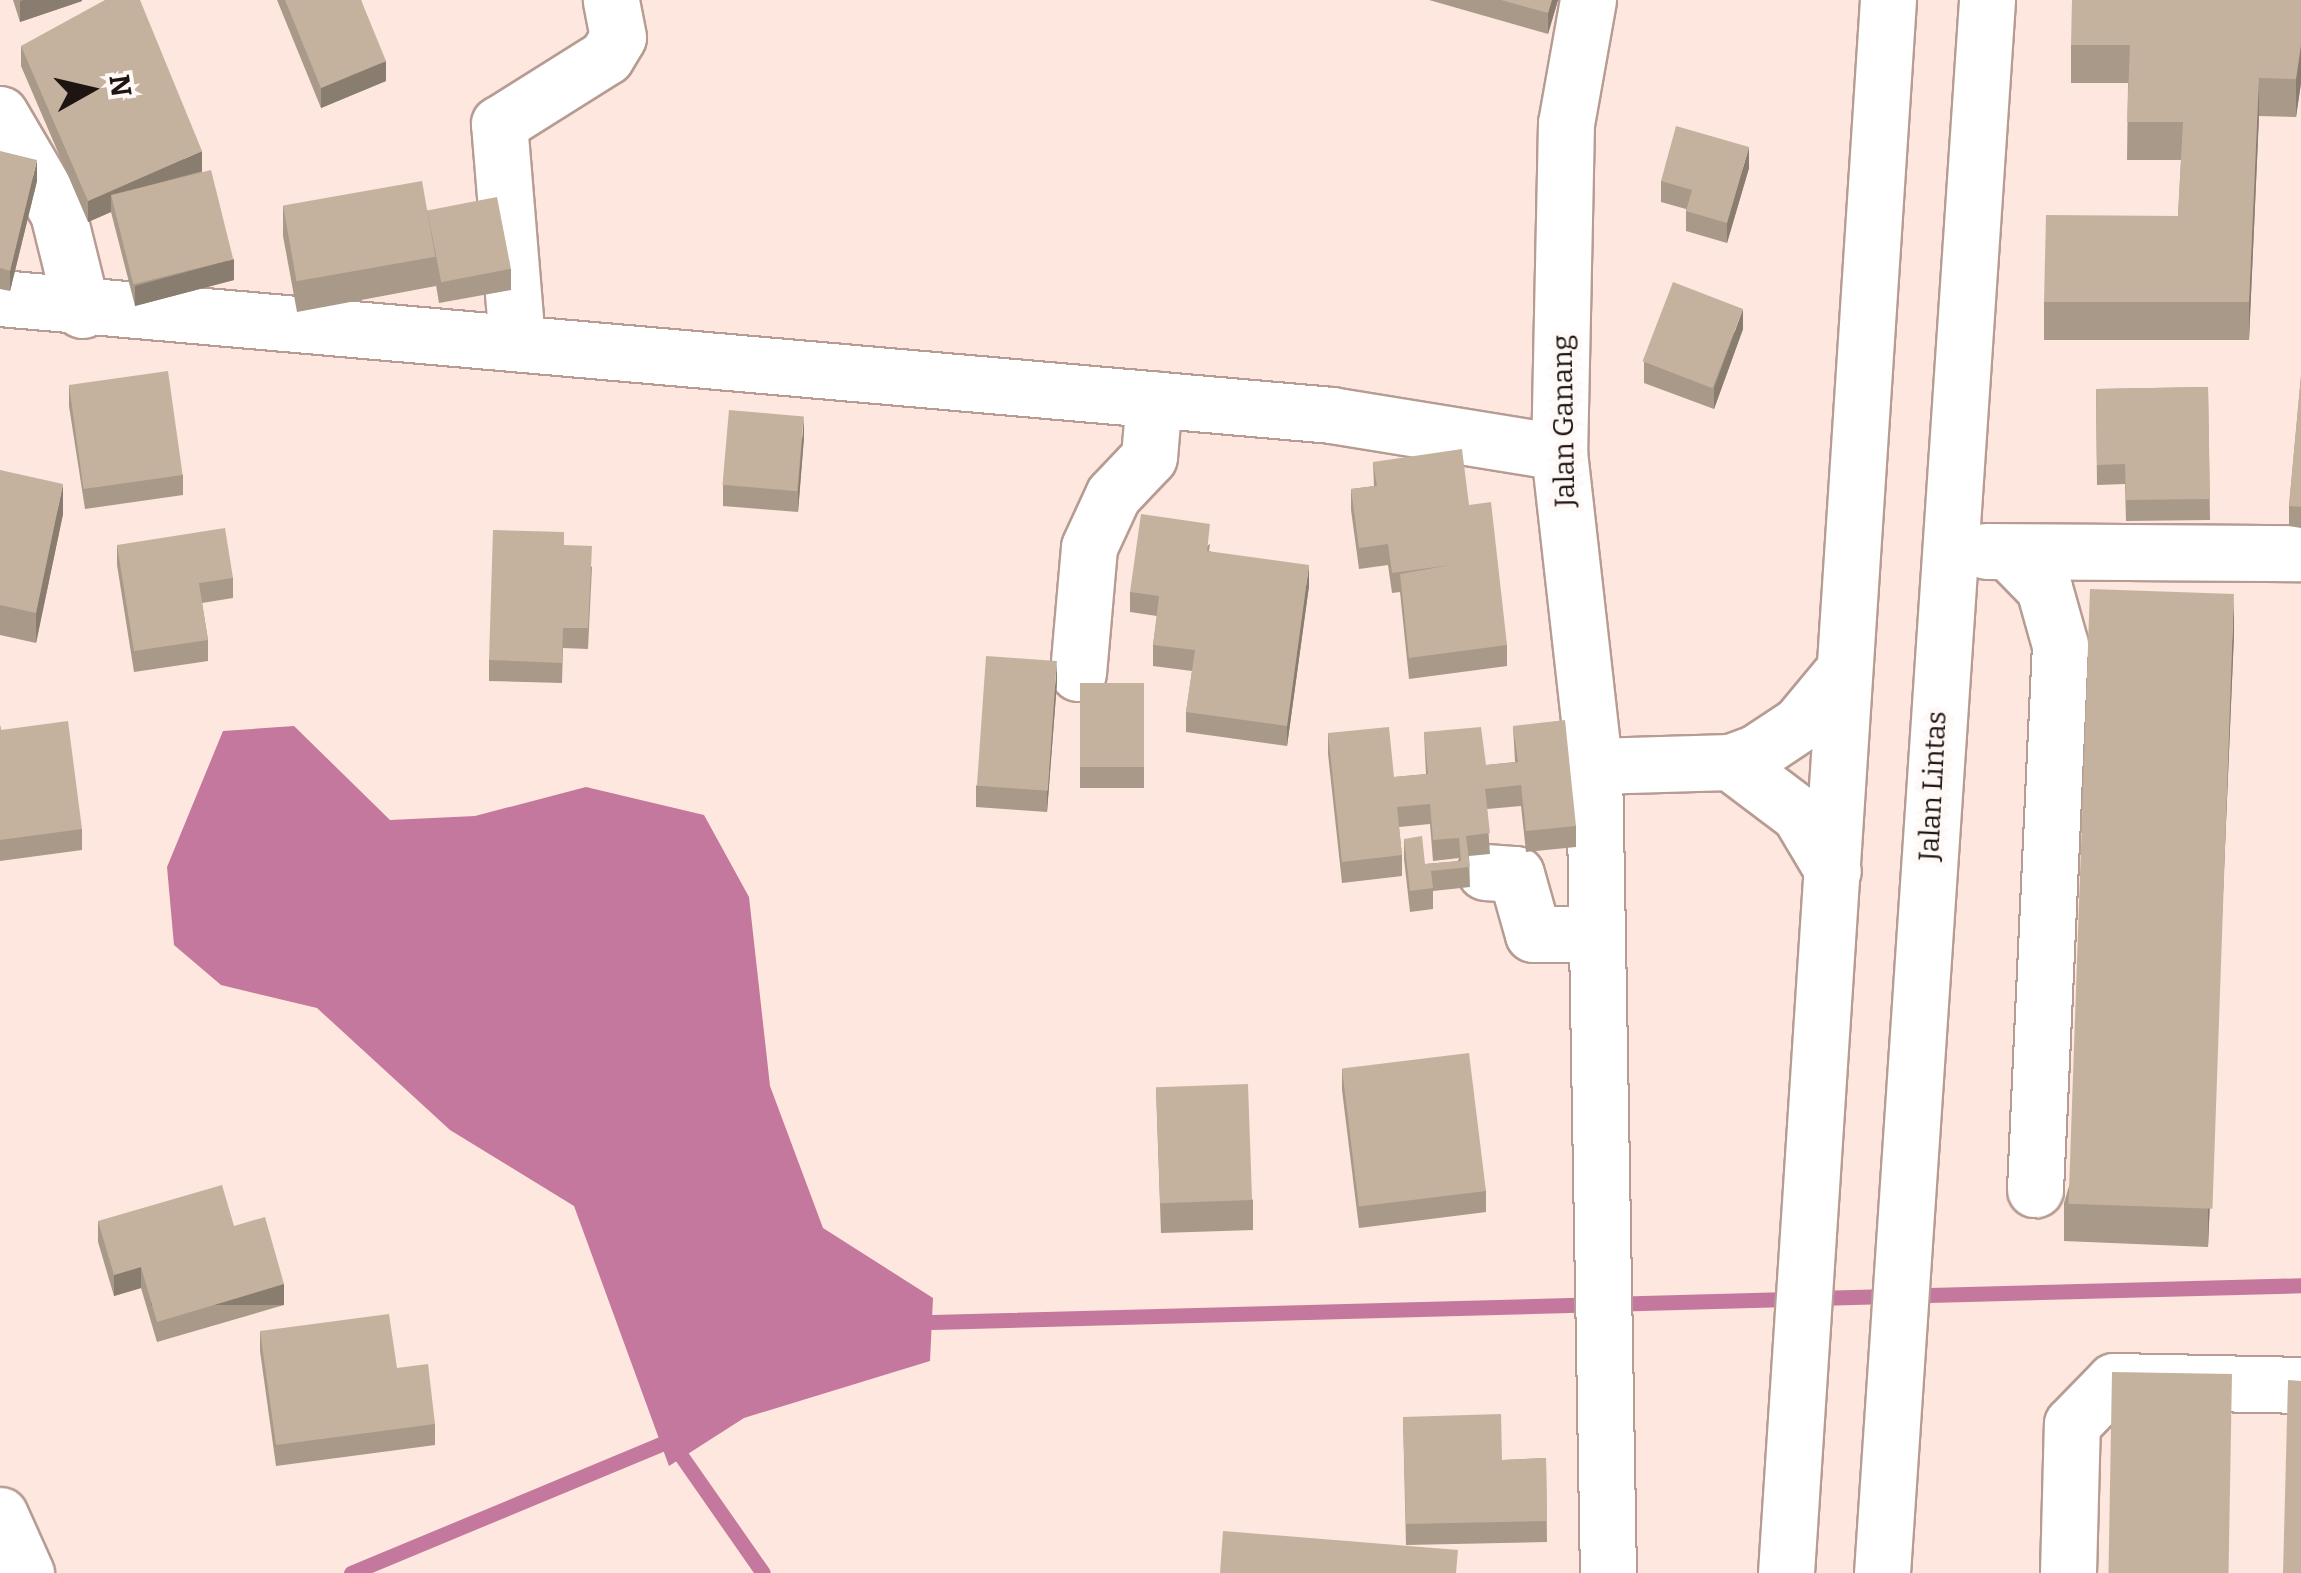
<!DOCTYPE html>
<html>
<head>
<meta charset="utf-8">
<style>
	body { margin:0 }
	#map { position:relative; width:2301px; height:1573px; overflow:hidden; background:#fde7de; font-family:Bitter,serif }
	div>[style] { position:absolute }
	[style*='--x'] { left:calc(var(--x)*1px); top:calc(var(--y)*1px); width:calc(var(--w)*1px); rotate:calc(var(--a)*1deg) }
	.water>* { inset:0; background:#c5789d }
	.stream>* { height:15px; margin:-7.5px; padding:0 7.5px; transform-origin:7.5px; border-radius:7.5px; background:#c5789d }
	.roads { filter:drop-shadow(2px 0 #b69c92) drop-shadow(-2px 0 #b69c92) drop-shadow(0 2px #b69c92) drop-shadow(0 -2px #b69c92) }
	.minor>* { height:55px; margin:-27.5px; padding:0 27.5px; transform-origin:27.5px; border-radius:27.5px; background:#fff }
	.highway>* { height:55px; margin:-27.5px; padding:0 27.5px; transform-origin:27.5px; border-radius:27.5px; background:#fff }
	.wall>* { inset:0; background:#a99988; transform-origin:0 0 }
	.shaded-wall>* { inset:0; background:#897d6f; transform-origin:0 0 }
	.building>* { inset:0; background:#c4b29e; transform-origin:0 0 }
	span { translate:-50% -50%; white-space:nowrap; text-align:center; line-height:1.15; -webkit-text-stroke:9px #fef8f6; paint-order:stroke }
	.street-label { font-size:28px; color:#1e1411 }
	.north { position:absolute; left:40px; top:40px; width:100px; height:100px; -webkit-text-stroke:8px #fef8f6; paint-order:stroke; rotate:82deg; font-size:28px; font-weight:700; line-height:40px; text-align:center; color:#1e1411 }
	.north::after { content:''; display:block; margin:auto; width:35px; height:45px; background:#1e1411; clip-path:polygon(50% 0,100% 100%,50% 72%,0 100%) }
</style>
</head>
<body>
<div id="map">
	<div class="water">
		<div style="clip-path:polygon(294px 726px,390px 820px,475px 816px,586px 787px,704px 815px,749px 897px,770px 1086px,823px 1228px,933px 1298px,930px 1361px,744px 1418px,669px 1466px,574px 1206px,450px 1130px,317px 1008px,221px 985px,174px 945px,167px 867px,223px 731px)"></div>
	</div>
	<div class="stream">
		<div style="--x:1815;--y:1298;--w:486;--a:-1.5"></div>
		<div style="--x:932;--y:1322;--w:860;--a:-1.53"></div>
		<div style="--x:682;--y:1457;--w:141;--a:55.1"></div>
		<div style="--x:351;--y:1573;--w:339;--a:-22.6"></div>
	</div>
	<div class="roads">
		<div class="minor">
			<div style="--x:1588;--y:0;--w:125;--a:100.1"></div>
			<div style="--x:1566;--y:123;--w:329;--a:91.2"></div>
			<div style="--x:1559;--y:452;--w:316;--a:83.6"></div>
			<div style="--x:1594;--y:766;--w:136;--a:-1.7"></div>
			<div style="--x:1730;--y:762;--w:29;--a:-20"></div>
			<div style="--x:1757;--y:752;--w:50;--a:-33.7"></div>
			<div style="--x:1799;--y:724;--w:70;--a:-50.2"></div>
			<div style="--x:0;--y:114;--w:115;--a:59.6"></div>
			<div style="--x:58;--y:213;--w:100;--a:76.1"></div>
			<div style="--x:0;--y:298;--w:1336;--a:5.02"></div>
			<div style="--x:1331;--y:415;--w:231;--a:9.2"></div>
			<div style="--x:517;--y:342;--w:219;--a:-94.7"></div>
			<div style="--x:499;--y:124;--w:126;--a:-32.1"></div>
			<div style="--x:606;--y:57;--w:23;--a:-59"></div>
			<div style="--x:618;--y:37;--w:38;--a:-101"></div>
			<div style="--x:1986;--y:551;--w:315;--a:0.4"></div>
			<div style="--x:2010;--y:553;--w:49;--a:45.8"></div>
			<div style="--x:2044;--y:588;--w:59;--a:74.3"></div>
			<div style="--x:2060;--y:645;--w:545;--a:92.63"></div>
			<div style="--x:1078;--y:673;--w:126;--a:-85"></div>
			<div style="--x:1089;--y:547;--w:57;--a:-65.2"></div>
			<div style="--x:1113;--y:495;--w:52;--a:-46.5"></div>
			<div style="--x:1149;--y:457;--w:58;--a:-85.1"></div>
			<div style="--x:1730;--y:762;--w:86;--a:37"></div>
			<div style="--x:1799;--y:814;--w:66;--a:59.2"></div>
			<div style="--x:1594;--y:766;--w:807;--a:89.01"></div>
			<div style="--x:1485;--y:872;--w:31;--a:4"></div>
			<div style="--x:1516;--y:874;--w:62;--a:74.2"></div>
			<div style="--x:1533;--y:934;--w:64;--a:0"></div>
			<div style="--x:0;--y:1515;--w:64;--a:65.9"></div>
			<div style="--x:2068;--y:1573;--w:149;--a:-88.5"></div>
			<div style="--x:2072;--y:1424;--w:60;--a:-45.7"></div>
			<div style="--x:2114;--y:1381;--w:187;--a:1.2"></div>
		</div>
		<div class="highway">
			<div style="--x:1786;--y:1573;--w:1576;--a:-86.29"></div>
			<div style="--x:1882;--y:1573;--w:1577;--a:-86.18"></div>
		</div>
	</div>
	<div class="wall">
		<div style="clip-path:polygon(13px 0,82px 0,82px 1px,20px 22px)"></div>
		<div style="clip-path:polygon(277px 0,361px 0,386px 81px,321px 108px)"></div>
		<div style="clip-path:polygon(1429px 0,1558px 0,1548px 34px)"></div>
		<div style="clip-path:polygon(2301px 0,2301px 83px,2296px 117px,2259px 116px,2249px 340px,2044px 340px,2044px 302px,2178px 216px,2181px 160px,2127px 160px,2128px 83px,2071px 83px,2071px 45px)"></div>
		<div style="clip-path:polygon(21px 46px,202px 171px,234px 280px,135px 306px,111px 212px,88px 222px,21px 66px)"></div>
		<div style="clip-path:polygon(0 151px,37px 181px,10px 291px,0 289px)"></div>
		<div style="clip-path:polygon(1749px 168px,1727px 243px,1686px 231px,1686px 209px,1661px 202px,1661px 181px)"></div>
		<div style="clip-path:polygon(283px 206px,427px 210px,511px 269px,511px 290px,439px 303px,436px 285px,436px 286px,297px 312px,283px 236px)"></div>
		<div style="clip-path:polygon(1743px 329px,1714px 409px,1644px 383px,1644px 362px)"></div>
		<div style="clip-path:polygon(2301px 376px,2301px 528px,2289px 526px,2289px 506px)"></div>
		<div style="clip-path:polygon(69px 385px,183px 475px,183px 495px,85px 509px,69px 406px)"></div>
		<div style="clip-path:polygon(2208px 387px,2210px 520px,2126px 521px,2125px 484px,2097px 485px,2096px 389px)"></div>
		<div style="clip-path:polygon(804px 437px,798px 512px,723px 506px,723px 485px)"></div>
		<div style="clip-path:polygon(1373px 462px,1469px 505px,1507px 645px,1507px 666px,1409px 679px,1400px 592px,1392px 593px,1388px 565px,1359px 569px,1351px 510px,1351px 489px,1374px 486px)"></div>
		<div style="clip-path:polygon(0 470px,63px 514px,36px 643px,0 635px)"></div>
		<div style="clip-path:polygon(1210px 544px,1209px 551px,1309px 586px,1287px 746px,1186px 732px,1186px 712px,1192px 671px,1153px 666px,1153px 645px,1157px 616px,1130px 612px,1130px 592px)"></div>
		<div style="clip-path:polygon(117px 545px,233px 578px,233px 598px,202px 603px,208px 640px,208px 661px,134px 672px,117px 565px)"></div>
		<div style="clip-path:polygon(564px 545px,592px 567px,588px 649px,563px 648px,562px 683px,489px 681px,489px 660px)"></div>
		<div style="clip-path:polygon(2234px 634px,2208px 1247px,2064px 1241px,2064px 1203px)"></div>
		<div style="clip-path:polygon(1057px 682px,1047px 812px,976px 807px,976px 786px)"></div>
		<div style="left:1080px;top:683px;width:64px;height:105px"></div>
		<div style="clip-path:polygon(0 725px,1px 730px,82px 829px,82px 850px,0 861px)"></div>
		<div style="clip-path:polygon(1513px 726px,1576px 826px,1576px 847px,1526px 852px,1521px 806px,1487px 809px,1490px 854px,1469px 856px,1470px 887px,1433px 891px,1433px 909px,1410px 912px,1404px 859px,1404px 839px,1425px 864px,1459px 861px,1459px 858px,1433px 861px,1430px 824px,1399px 827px,1402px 855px,1402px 876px,1342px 883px,1328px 754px,1328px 733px,1394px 777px,1426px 774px,1424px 732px,1486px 765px,1515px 762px)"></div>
		<div style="clip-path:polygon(1342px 1069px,1486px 1191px,1486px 1212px,1359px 1228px,1342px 1090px)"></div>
		<div style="clip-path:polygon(1156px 1088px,1253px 1200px,1253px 1230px,1161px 1233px)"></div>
		<div style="clip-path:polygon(98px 1221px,234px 1226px,284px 1305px,157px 1342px,141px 1288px,114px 1296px,98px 1242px)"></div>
		<div style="clip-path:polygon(260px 1331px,397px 1368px,435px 1424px,435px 1445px,276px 1466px,260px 1351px)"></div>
		<div style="clip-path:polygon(1403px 1417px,1502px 1460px,1546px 1458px,1547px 1542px,1406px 1545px)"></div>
	</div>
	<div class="shaded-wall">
		<div style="clip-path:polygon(24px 0,82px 0,82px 1px,20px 22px,20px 1px)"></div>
		<div style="clip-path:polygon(1552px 0,1558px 0,1548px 34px,1548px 13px)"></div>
		<div style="clip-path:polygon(2301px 45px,2301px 83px,2296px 117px,2296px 79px)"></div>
		<div style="clip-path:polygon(386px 61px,386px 81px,321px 108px,321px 88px)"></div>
		<div style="clip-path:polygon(2259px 78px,2259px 116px,2249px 340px,2249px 302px)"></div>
		<div style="clip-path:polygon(1749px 147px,1749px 168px,1727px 243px,1727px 223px)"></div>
		<div style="clip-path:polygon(202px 151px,202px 171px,111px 196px,111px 212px,88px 222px,88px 201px)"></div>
		<div style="clip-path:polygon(37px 160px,37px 181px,10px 291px,10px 271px)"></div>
		<div style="clip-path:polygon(234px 259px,234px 280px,135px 306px,135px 286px)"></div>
		<div style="clip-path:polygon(1743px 309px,1743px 329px,1714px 409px,1714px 388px)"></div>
		<div style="clip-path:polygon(804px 416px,804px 437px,798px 512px,798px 492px)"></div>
		<div style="clip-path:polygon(63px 484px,63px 514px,36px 643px,36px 613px)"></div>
		<div style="clip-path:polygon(1309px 565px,1309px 586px,1287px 746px,1287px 726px)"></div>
		<div style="clip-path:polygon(2234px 595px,2234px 634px,2208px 1247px,2208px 1209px)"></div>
		<div style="clip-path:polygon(1057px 661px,1057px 682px,1047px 812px,1047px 792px)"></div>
		<div style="clip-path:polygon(141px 1267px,141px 1288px,114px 1296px,114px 1275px)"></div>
		<div style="left:284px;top:1284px;width:21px;height:133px;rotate:90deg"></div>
	</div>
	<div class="building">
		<div style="clip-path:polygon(105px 0,140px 0,202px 151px,88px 201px,21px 46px)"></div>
		<div style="clip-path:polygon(285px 0,361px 0,386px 61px,321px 88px)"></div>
		<div style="clip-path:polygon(1501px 0,1552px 0,1548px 13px)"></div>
		<div style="clip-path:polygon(2072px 0,2301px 0,2301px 45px,2296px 79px,2259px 78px,2249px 302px,2044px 302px,2046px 215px,2178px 216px,2183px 122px,2127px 122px,2130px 45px,2071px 45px)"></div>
		<div style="clip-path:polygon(1676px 126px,1749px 147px,1727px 223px,1686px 211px,1692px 190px,1661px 181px)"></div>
		<div style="clip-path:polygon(0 151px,37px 160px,10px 271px,0 268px)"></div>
		<div style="left:211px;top:170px;width:92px;height:103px;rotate:76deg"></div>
		<div style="left:422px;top:181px;width:77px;height:141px;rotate:80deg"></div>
		<div style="left:497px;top:197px;width:73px;height:71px;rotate:79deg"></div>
		<div style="left:1673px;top:282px;width:75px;height:85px;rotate:21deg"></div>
		<div style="left:168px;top:371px;width:105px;height:100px;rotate:82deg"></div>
		<div style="clip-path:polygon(2301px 376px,2301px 507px,2289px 506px)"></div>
		<div style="clip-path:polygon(2208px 387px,2210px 499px,2126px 500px,2125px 464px,2097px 465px,2096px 389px)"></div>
		<div style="left:729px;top:410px;width:75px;height:75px;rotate:5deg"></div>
		<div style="clip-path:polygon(1462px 449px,1469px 505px,1491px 502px,1507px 645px,1409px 658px,1400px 574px,1451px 565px,1392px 573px,1388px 544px,1359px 548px,1351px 489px,1377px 486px,1373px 462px)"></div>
		<div style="clip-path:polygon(0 470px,63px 484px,36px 613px,0 605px)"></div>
		<div style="clip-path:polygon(1141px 514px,1210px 524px,1207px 551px,1309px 565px,1287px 726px,1186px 712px,1195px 650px,1153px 645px,1159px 596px,1130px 592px)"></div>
		<div style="clip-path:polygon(225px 528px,233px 578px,199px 583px,208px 640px,134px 651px,117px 545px)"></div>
		<div style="clip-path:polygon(493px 530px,564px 532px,564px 545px,592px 546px,588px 628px,563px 628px,562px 663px,489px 660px)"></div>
		<div style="left:2090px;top:589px;width:144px;height:615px;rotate:2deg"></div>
		<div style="left:986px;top:656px;width:71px;height:130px;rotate:4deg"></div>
		<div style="left:1080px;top:683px;width:64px;height:84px"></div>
		<div style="clip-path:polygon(1565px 720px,1576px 826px,1526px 831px,1521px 785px,1485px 789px,1490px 833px,1466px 836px,1470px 867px,1431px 871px,1433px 888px,1410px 891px,1404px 839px,1422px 836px,1425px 864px,1461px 861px,1459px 838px,1433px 840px,1430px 804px,1397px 807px,1402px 855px,1342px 862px,1328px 733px,1389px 727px,1394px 777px,1428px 774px,1424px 732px,1481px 727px,1486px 765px,1518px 762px,1513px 726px)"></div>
		<div style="clip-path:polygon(68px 721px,82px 829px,0 840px,0 725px,1px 730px)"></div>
		<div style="left:1469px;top:1053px;width:139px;height:128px;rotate:83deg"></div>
		<div style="left:1248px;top:1084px;width:116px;height:92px;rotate:88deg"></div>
		<div style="clip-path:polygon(222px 1185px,234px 1226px,265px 1217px,284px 1284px,157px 1322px,141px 1267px,114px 1275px,98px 1221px)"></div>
		<div style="clip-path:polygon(389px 1314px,397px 1368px,428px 1364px,435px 1424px,276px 1445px,260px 1331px)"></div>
		<div style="left:2112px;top:1372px;width:120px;height:201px;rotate:1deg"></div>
		<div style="clip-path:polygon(2288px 1380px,2301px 1381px,2301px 1573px,2283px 1573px)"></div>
		<div style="clip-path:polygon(1501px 1414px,1502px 1460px,1546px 1458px,1547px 1521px,1406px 1524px,1403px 1417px)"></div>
		<div style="clip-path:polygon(1223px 1531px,1458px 1550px,1456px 1573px,1220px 1573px)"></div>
	</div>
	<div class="street-label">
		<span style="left:1564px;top:421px;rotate:-91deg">Jalan Ganang</span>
		<span style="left:1933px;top:786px;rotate:-87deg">Jalan Lintas</span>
	</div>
	<div class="north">N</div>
</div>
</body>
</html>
